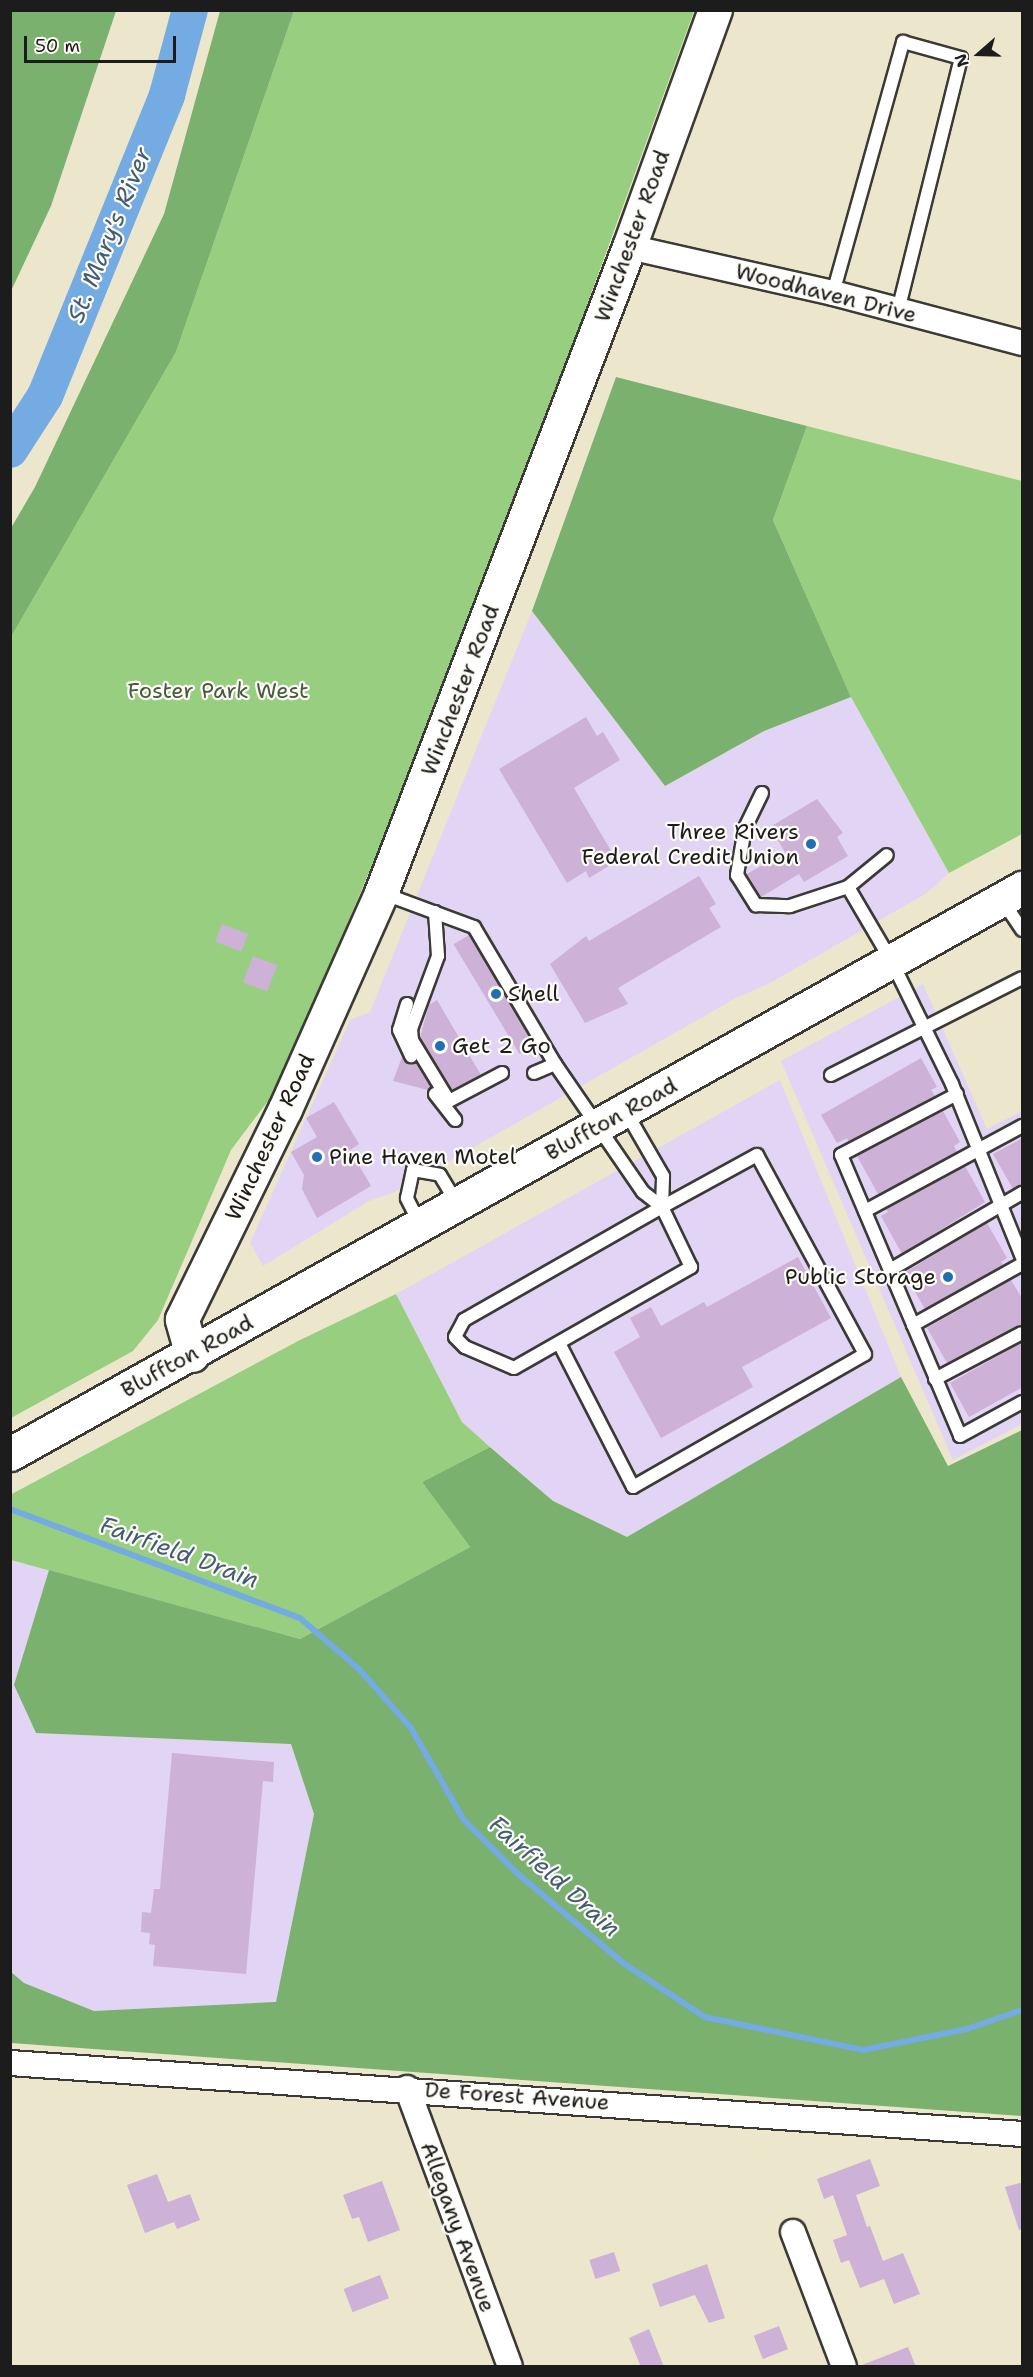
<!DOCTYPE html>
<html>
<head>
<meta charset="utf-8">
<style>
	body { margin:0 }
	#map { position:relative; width:1033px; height:2377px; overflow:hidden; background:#ece7cc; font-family:"Shantell Sans",sans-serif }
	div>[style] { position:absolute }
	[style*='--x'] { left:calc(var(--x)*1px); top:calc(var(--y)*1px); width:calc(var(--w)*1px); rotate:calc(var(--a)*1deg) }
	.built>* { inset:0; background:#e1d4f4 }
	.green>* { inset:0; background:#98ce7f }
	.forest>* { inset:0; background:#7ab16e }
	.stream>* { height:6px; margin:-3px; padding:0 3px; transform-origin:3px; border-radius:3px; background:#73abe2 }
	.river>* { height:36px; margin:-18px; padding:0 18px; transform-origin:18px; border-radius:18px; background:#73abe2 }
	.building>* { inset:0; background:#cdb1d7; transform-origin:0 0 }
	.roads { filter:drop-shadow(2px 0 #3b3a36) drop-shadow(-2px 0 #3b3a36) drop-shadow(0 2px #3b3a36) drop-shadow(0 -2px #3b3a36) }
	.lane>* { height:12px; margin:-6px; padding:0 6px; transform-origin:6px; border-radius:6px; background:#fff }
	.street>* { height:24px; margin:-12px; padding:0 12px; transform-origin:12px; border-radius:12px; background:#fff }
	.secondary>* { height:33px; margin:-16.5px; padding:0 16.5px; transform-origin:16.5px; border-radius:16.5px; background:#fff }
	.dots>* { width:16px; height:16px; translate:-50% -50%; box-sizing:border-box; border:3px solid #fdfcf7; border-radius:50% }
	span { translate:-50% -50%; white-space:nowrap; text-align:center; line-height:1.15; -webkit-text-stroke:4.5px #fdfcf7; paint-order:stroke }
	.street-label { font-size:22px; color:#1c1c1c }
	.park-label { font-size:22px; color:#475a3f }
	.poi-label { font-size:22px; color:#1c1c1c }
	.right { translate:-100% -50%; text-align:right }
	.left { translate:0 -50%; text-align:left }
	.water-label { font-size:24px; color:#435c75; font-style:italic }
	.frame { position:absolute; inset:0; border:12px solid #1c1c1c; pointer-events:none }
	.north { position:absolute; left:949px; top:24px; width:60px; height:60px; -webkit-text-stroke:4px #fdfcf7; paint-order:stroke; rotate:250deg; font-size:16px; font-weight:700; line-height:24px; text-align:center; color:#1c1c1c }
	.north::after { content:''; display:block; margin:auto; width:21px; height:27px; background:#1c1c1c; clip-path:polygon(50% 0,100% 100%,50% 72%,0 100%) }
	.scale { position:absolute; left:24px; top:36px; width:152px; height:27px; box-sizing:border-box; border:3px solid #1c1c1c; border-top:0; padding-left:8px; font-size:18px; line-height:21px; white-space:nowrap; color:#1c1c1c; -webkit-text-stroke:4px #fdfcf7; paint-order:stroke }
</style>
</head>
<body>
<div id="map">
	<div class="built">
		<div style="clip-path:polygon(532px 611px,665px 786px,764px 731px,851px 697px,949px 873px,927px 893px,770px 983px,736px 998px,395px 1192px,369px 1201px,263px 1266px,250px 1243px,350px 1020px,370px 1012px)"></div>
		<div style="clip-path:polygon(923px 984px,987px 1129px,1022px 1111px,1022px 1424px,953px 1460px,781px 1061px)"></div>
		<div style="clip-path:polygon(780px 1080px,901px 1377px,627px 1537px,553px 1501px,462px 1422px,396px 1294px)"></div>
		<div style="clip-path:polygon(10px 1560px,49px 1570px,14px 1685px,36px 1733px,291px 1744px,314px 1814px,276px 2003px,94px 2011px,24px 1983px,11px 1972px)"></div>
	</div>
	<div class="green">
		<div style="clip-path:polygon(294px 11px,694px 11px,505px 530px,376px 856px,277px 1089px,231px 1150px,158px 1320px,133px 1351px,11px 1418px,11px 637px,176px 352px)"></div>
		<div style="clip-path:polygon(807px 426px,1022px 481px,1022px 834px,949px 873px,851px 697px,773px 520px)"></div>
		<div style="clip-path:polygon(396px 1294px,462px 1422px,490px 1447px,422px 1482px,470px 1547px,300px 1639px,11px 1560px,10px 1495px,300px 1340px)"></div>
	</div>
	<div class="forest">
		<div style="clip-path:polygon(11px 10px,116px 11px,51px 206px,11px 291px)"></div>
		<div style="clip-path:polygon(220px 11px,294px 11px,176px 352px,11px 637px,11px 528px,35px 487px,164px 214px)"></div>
		<div style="clip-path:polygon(616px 377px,807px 426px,773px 520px,851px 697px,764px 731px,665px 786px,532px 611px)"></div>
		<div style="clip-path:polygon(901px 1377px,948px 1466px,1022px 1430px,1022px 2116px,11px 2043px,11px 1972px,24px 1983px,94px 2011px,276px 2002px,314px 1814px,291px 1744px,36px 1733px,14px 1685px,49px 1570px,300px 1639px,470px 1547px,422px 1482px,490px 1447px,553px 1501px,627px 1537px)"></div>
	</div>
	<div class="stream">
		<div style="--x:10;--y:1509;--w:310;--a:20.6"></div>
		<div style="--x:300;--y:1618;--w:79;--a:40.9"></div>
		<div style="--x:360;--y:1670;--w:77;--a:48.7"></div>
		<div style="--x:411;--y:1728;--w:106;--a:60.1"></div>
		<div style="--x:464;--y:1820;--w:75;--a:45"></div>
		<div style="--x:517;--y:1873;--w:139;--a:40.3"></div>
		<div style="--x:623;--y:1963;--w:98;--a:33.4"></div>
		<div style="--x:705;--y:2017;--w:161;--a:11.8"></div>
		<div style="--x:863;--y:2050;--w:106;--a:-11.4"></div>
		<div style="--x:967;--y:2029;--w:58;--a:-19.1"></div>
	</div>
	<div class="river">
		<div style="--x:10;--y:450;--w:64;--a:-57.1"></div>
		<div style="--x:45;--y:396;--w:325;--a:-67.9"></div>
		<div style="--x:167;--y:95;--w:88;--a:-74.9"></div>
	</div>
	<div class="building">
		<div style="clip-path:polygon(586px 717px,597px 736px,603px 732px,620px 760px,574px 788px,617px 861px,589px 878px,586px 871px,567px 883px,499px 769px)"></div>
		<div style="clip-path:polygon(817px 799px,843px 833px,837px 837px,848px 856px,804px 882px,799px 874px,761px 897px,747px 874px,785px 852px,770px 827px)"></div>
		<div style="clip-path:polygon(699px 876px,716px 904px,709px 908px,721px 927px,618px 988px,628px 1004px,585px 1023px,550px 964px,586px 936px,589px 941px)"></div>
		<div style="left:222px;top:924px;width:28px;height:19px;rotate:21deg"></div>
		<div style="left:469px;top:935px;width:128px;height:18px;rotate:59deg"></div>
		<div style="left:253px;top:956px;width:26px;height:28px;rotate:21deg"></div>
		<div style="clip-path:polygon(437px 1000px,481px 1075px,452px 1090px,420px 1037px,429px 1005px)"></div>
		<div style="clip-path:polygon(402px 1057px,407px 1063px,416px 1062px,431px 1087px,428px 1090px,393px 1081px)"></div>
		<div style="clip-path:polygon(921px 1058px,937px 1087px,931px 1090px,935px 1096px,849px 1142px,847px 1138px,837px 1143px,821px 1115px)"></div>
		<div style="clip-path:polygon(334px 1102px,359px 1144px,350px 1150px,371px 1186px,317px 1218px,302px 1189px,304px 1175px,291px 1152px,317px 1137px,306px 1118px)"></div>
		<div style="clip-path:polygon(943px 1111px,960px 1142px,954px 1146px,957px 1152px,878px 1194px,857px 1156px)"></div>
		<div style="clip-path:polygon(1023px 1138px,1023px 1185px,1013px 1189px,993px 1154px)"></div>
		<div style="clip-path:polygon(965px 1166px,985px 1202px,902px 1254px,881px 1216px,888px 1212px,886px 1209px)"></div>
		<div style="clip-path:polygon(987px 1223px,1007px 1258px,1001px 1262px,1003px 1265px,925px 1309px,904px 1273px)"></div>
		<div style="clip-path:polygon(798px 1257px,831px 1318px,742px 1367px,753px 1387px,661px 1438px,614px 1352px,640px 1337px,630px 1318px,651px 1307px,661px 1326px,704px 1302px,707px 1307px)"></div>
		<div style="clip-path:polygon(1011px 1280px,1023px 1300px,1023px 1325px,947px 1363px,927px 1328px)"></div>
		<div style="clip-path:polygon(1023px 1342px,1023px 1387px,969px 1417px,950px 1383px)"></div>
		<div style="clip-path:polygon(172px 1753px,274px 1762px,273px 1782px,263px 1781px,246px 1974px,153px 1966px,155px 1945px,149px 1944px,150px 1933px,141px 1932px,142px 1912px,151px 1913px,154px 1889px,160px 1889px)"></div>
		<div style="clip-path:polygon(870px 2159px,880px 2186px,856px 2195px,867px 2227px,870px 2226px,883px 2261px,903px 2253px,920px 2294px,894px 2304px,884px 2279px,860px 2288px,849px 2260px,841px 2263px,833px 2240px,847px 2235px,833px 2195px,824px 2199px,817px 2179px)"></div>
		<div style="clip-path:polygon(157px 2174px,168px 2202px,190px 2194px,200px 2220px,177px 2229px,174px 2222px,145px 2233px,127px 2185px)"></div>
		<div style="clip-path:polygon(382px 2181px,400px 2230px,368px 2242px,359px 2217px,352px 2219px,343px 2195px)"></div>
		<div style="clip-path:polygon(1023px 2182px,1023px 2229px,1019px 2230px,1005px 2187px)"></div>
		<div style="left:614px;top:2252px;width:20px;height:26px;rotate:72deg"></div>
		<div style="clip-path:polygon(707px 2264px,725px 2318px,709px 2323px,695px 2295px,660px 2307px,652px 2284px)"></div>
		<div style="left:380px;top:2275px;width:25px;height:39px;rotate:69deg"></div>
		<div style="left:779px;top:2326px;width:25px;height:27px;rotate:69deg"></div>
		<div style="clip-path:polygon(649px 2329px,664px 2367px,641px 2367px,629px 2338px)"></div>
		<div style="clip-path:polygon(908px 2347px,916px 2367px,862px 2367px,862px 2365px)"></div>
	</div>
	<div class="roads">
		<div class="lane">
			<div style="--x:833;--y:293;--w:261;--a:-74.4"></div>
			<div style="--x:903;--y:42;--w:60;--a:15.4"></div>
			<div style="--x:961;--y:58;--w:260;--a:104"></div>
			<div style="--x:762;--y:793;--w:39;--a:116"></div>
			<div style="--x:745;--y:828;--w:48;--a:99.7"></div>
			<div style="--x:737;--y:875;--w:36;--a:58"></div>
			<div style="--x:756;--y:905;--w:34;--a:2"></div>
			<div style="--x:790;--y:906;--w:61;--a:-18.1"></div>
			<div style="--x:848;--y:887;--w:50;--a:-39.4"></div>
			<div style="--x:848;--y:887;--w:87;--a:59.6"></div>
			<div style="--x:892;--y:962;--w:136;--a:63.8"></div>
			<div style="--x:952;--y:1084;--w:187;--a:68"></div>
			<div style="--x:382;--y:893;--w:98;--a:20.3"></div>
			<div style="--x:474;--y:927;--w:159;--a:59.4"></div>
			<div style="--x:555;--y:1064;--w:155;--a:55.5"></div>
			<div style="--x:643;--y:1192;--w:24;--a:38"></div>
			<div style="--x:662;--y:1207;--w:31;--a:-88"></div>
			<div style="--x:663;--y:1176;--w:74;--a:-120"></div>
			<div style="--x:1002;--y:900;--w:36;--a:56"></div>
			<div style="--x:435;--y:912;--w:44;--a:86.1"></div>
			<div style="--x:438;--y:956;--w:78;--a:110.3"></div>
			<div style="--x:411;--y:1029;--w:11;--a:85"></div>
			<div style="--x:412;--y:1040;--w:71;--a:58.8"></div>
			<div style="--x:449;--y:1101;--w:60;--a:-27.8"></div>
			<div style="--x:407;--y:1004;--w:27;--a:107"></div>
			<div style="--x:399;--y:1030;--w:29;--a:65"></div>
			<div style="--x:534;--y:1073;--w:23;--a:-23"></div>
			<div style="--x:831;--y:1075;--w:214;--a:-26.9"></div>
			<div style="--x:435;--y:1094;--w:33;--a:52"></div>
			<div style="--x:957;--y:1094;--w:131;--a:152.3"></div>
			<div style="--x:841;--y:1155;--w:305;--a:67"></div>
			<div style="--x:960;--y:1436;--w:71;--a:-28.7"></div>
			<div style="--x:865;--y:1211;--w:179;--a:-28.4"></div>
			<div style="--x:420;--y:1224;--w:29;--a:-117"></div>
			<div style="--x:407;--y:1198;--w:29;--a:-78"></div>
			<div style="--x:413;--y:1170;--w:27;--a:10"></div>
			<div style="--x:440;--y:1175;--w:31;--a:59"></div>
			<div style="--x:890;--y:1270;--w:153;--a:-30.3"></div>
			<div style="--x:913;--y:1325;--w:125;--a:-29.2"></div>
			<div style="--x:559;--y:1343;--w:162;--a:62.8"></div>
			<div style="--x:633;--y:1487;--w:267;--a:-29.8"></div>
			<div style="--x:865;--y:1354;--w:226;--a:-118.5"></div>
			<div style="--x:757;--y:1155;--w:108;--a:151.3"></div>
			<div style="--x:662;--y:1207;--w:228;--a:150.3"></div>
			<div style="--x:464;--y:1320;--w:19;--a:118"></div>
			<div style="--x:455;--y:1337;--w:14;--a:45"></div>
			<div style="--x:465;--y:1347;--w:53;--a:23.2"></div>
			<div style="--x:514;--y:1368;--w:204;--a:-29.7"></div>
			<div style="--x:691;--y:1267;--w:67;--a:-115.8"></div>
			<div style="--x:935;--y:1379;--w:98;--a:-27.9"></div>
		</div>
		<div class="street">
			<div style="--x:629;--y:247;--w:209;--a:12.7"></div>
			<div style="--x:833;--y:293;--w:196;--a:14.8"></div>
			<div style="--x:10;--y:2063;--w:1014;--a:4.01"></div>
			<div style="--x:407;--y:2088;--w:296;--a:69.7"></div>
			<div style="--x:793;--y:2232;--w:143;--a:69.2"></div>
		</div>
		<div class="secondary">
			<div style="--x:192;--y:1355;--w:37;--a:-106"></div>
			<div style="--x:182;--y:1319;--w:234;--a:-63.9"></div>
			<div style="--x:285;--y:1109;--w:236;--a:-66"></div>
			<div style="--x:381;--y:893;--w:692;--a:-69"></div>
			<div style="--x:629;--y:247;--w:252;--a:-70.1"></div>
			<div style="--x:10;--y:1454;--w:1160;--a:-29.22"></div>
		</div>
	</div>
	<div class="dots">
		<div style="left:811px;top:844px;background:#1f6fb2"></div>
		<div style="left:496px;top:994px;background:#1f6fb2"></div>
		<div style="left:440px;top:1046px;background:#1f6fb2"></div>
		<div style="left:317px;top:1157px;background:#1f6fb2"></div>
		<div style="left:948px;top:1277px;background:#1f6fb2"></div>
	</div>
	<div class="street-label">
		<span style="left:632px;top:236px;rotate:-70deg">Winchester Road</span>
		<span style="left:826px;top:293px;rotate:14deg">Woodhaven Drive</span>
		<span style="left:460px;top:690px;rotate:-69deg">Winchester Road</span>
		<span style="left:611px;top:1119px;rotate:-29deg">Bluffton Road</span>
		<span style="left:270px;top:1137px;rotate:-65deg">Winchester Road</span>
		<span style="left:187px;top:1356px;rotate:-29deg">Bluffton Road</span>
		<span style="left:517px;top:2096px;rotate:4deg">De Forest Avenue</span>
		<span style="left:458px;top:2227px;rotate:70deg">Allegany Avenue</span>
	</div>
	<div class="park-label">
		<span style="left:218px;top:691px">Foster Park West</span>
	</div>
	<div class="poi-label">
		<span class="right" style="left:799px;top:844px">Three Rivers<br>Federal Credit Union</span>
		<span class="left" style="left:508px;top:994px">Shell</span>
		<span class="left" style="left:452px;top:1046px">Get 2 Go</span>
		<span class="left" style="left:329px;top:1157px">Pine Haven Motel</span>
		<span class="right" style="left:936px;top:1277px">Public Storage</span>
	</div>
	<div class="water-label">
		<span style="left:110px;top:235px;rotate:-68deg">St. Mary's River</span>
		<span style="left:179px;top:1553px;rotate:20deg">Fairfield Drain</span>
		<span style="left:554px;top:1877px;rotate:42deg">Fairfield Drain</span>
	</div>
	<div class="frame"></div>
	<div class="north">N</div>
	<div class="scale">50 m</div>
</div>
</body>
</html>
